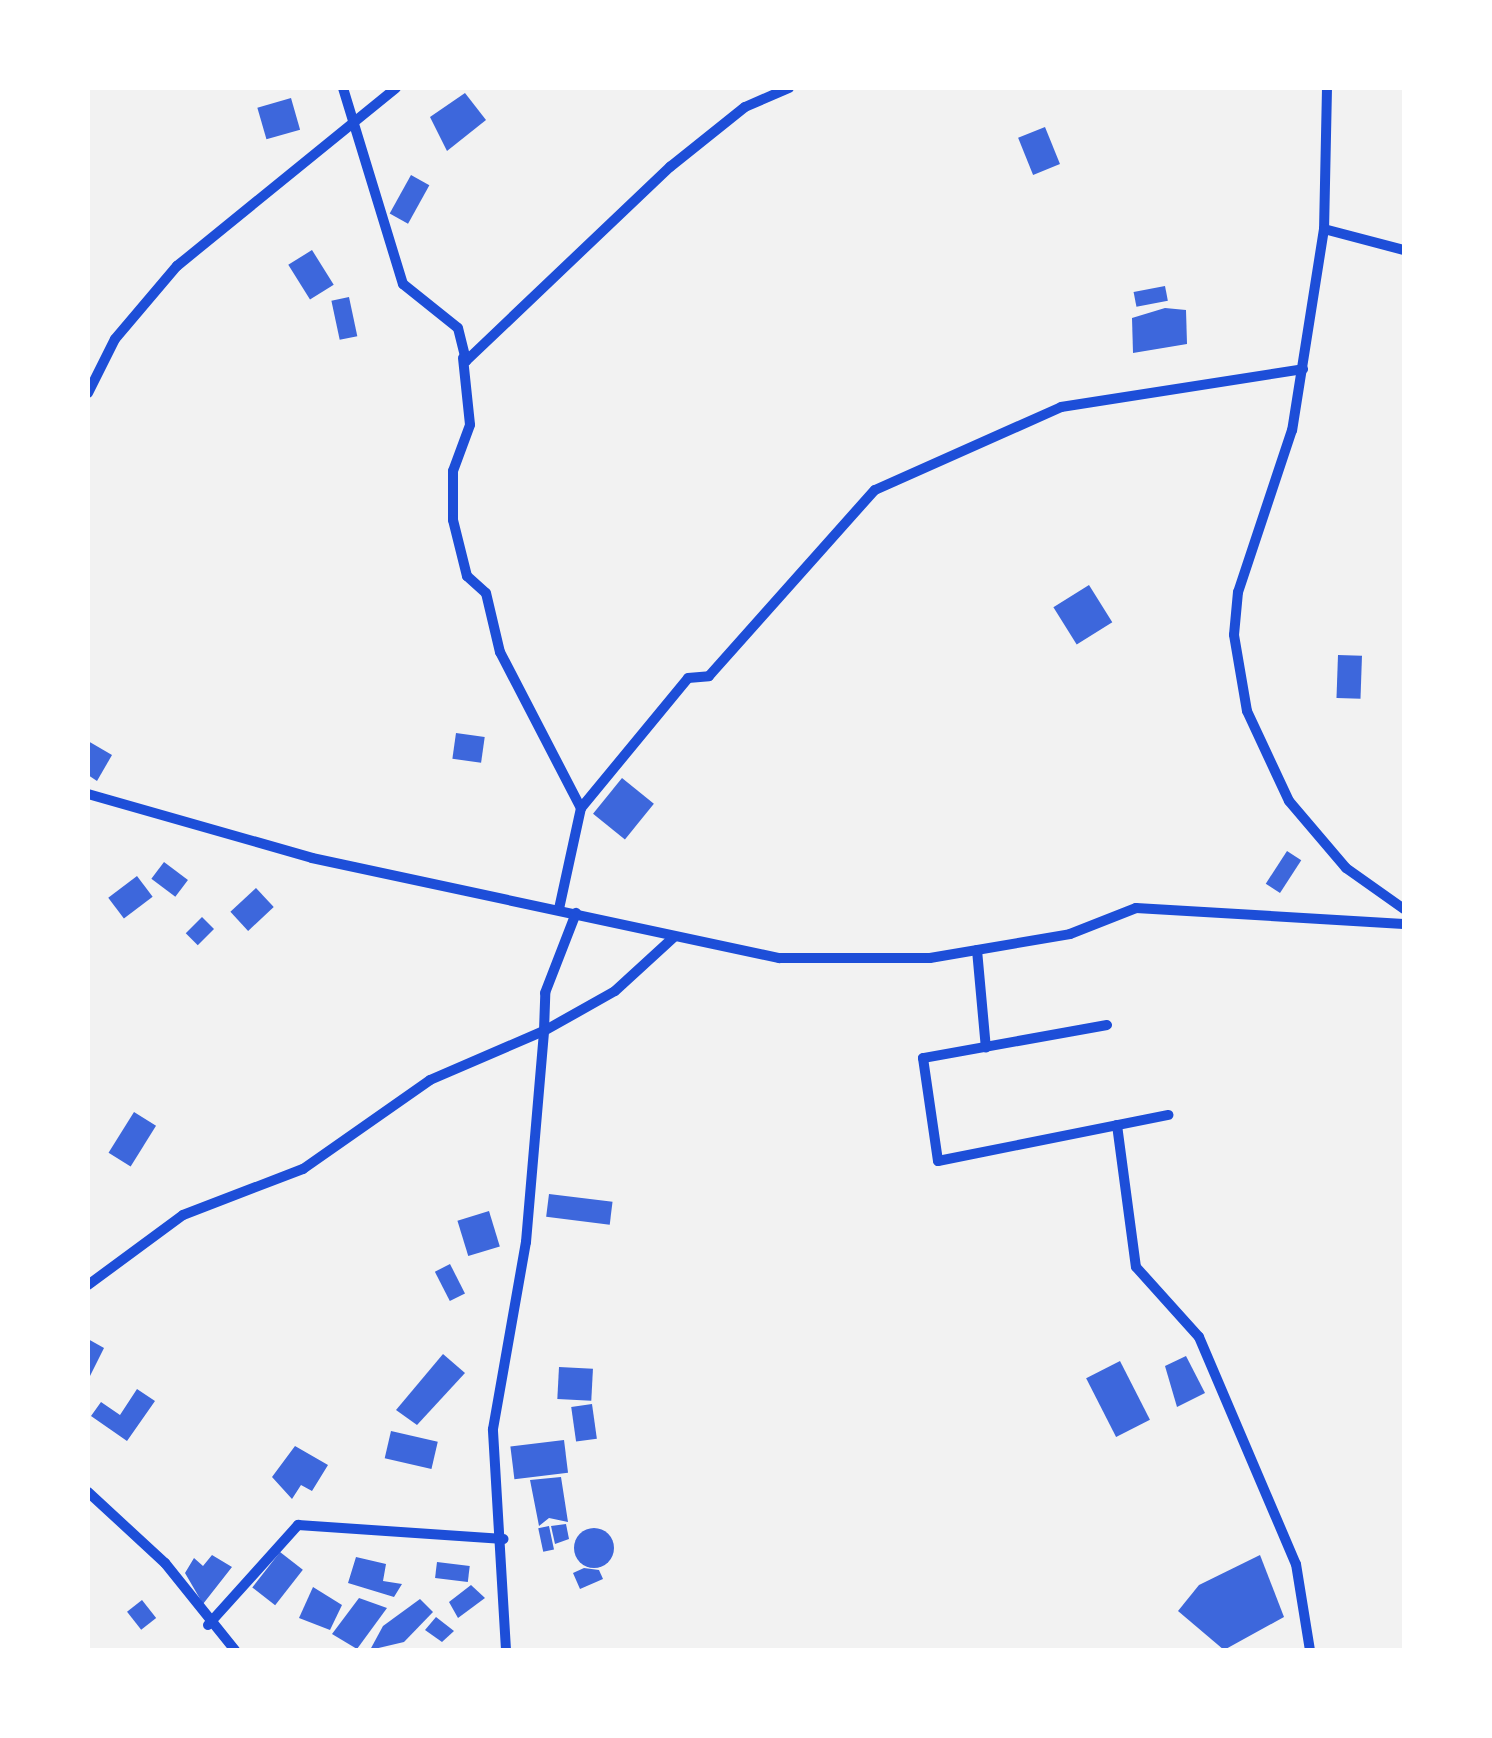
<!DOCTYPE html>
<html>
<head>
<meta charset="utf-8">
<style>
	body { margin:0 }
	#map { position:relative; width:1492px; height:1738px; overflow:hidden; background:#f2f2f2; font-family:Cabin,sans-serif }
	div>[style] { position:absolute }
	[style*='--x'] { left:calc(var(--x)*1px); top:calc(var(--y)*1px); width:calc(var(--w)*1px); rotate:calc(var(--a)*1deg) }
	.building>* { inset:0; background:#3d67dc; transform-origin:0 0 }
	.round { border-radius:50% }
	.minor>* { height:10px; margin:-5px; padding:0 5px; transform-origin:5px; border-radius:5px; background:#1d4ed8 }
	span { translate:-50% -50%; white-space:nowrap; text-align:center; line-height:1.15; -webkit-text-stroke:8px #fff; paint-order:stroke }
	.frame { position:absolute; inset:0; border:90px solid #fff; pointer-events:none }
</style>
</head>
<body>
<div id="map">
	<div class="building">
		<div style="clip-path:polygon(465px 93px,486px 120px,447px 151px,430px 117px)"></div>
		<div style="left:291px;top:98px;width:33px;height:35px;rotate:74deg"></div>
		<div style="left:1045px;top:127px;width:40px;height:29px;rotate:68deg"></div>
		<div style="left:411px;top:175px;width:21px;height:44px;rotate:29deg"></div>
		<div style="left:312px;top:250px;width:41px;height:28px;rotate:58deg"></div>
		<div style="left:1165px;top:286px;width:15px;height:32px;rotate:79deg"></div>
		<div style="left:349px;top:297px;width:40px;height:18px;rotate:78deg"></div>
		<div style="clip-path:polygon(1165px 308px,1186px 310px,1187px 344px,1133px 353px,1132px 318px)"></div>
		<div style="left:1089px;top:585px;width:44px;height:42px;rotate:58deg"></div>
		<div style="left:1338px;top:655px;width:24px;height:43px;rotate:2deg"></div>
		<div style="left:456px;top:733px;width:29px;height:26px;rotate:8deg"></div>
		<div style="clip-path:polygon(88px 741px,112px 755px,97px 781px,88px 775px)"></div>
		<div style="left:622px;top:778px;width:41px;height:46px;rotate:39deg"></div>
		<div style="left:1287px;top:851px;width:17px;height:39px;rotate:33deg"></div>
		<div style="left:164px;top:862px;width:30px;height:21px;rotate:37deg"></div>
		<div style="left:137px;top:876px;width:26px;height:36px;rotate:53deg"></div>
		<div style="left:256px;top:888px;width:26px;height:35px;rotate:47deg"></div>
		<div style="left:202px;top:917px;width:17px;height:23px;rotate:45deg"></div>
		<div style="left:134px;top:1112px;width:26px;height:48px;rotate:32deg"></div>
		<div style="left:549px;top:1194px;width:64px;height:23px;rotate:7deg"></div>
		<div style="left:489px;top:1211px;width:37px;height:33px;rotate:73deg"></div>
		<div style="left:450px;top:1264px;width:33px;height:17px;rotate:63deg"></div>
		<div style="clip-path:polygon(88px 1339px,104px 1348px,88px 1380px)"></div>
		<div style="clip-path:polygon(443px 1354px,465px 1373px,417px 1425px,396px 1410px)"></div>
		<div style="clip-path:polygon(1186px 1356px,1205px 1393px,1177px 1407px,1165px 1366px)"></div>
		<div style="left:1120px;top:1361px;width:66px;height:38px;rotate:63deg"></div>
		<div style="left:559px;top:1367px;width:34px;height:32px;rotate:3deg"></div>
		<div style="clip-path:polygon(137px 1389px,155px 1401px,127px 1441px,91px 1416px,101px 1402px,120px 1415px)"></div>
		<div style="left:592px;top:1404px;width:35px;height:21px;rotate:82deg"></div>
		<div style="left:391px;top:1431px;width:48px;height:28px;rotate:13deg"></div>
		<div style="left:564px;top:1440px;width:33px;height:54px;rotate:83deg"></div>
		<div style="clip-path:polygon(295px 1446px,328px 1465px,312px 1491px,301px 1485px,292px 1499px,272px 1477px)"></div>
		<div style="clip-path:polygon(561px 1477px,568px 1522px,549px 1518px,539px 1526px,530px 1480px)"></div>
		<div style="clip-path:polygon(566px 1524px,569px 1539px,555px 1544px,551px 1526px)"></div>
		<div style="left:549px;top:1526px;width:24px;height:11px;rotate:78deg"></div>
		<div class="round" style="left:574px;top:1528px;width:40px;height:40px"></div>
		<div style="left:280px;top:1552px;width:29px;height:45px;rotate:38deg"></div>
		<div style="clip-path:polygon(212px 1555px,232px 1567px,203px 1604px,185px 1573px,194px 1558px,203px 1566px)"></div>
		<div style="clip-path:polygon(1260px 1555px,1284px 1617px,1224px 1650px,1178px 1611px,1199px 1585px)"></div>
		<div style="clip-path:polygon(356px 1557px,386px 1564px,383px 1581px,402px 1584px,394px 1597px,348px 1583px)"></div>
		<div style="left:437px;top:1562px;width:33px;height:16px;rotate:7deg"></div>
		<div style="clip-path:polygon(584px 1568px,599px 1570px,603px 1579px,580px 1589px,573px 1573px)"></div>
		<div style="clip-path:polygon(471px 1585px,485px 1598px,458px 1618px,449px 1602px)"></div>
		<div style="clip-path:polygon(313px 1587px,342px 1605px,330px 1630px,299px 1618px)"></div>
		<div style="clip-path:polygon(359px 1598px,387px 1608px,357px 1649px,332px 1634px)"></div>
		<div style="clip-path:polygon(420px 1599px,433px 1612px,404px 1642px,370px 1650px,383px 1626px)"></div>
		<div style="left:142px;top:1600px;width:23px;height:19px;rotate:52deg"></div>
		<div style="clip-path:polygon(436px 1617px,454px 1631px,442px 1642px,425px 1630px)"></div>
	</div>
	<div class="minor">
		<div style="--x:343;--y:88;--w:205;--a:73"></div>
		<div style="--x:403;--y:284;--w:70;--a:38.7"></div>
		<div style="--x:458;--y:328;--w:34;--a:76"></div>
		<div style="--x:466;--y:361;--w:282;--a:-43.6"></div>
		<div style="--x:670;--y:167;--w:96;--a:-38.7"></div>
		<div style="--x:745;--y:107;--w:48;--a:-23.4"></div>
		<div style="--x:1327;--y:88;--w:141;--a:91.2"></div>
		<div style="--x:1324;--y:229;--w:204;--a:99"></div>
		<div style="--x:1292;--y:430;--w:171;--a:108.4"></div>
		<div style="--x:1238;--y:592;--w:43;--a:95.3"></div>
		<div style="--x:1234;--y:635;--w:77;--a:80.3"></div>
		<div style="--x:1247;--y:711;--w:99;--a:65"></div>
		<div style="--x:1289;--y:801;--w:88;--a:49.6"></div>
		<div style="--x:1346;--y:868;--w:71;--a:35.3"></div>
		<div style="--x:1324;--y:229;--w:83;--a:14.7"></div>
		<div style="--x:463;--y:358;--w:67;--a:84"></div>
		<div style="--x:470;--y:425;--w:49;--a:110.3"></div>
		<div style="--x:453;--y:471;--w:49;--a:90"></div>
		<div style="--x:453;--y:520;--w:58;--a:76"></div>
		<div style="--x:467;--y:576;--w:25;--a:42"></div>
		<div style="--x:486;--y:593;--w:61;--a:76.7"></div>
		<div style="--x:500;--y:652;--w:176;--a:62.6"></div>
		<div style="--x:581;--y:808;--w:103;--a:102.3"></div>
		<div style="--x:88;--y:393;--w:60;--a:-63.4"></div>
		<div style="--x:115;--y:339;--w:96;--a:-49.7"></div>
		<div style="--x:177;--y:266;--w:282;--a:-39.1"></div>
		<div style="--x:88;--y:794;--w:233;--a:15.9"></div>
		<div style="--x:312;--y:858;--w:478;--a:12.1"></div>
		<div style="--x:779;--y:958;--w:151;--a:0"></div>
		<div style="--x:930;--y:958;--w:142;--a:-9.7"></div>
		<div style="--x:1070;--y:934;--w:71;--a:-21.5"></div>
		<div style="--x:1136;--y:908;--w:268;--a:3.4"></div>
		<div style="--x:581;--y:808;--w:168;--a:-50.5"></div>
		<div style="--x:688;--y:678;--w:21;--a:-5"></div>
		<div style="--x:709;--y:676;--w:249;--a:-48.3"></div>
		<div style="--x:875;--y:490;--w:204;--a:-24"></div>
		<div style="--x:1061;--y:407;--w:245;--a:-8.9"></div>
		<div style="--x:977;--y:950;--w:98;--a:84.8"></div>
		<div style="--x:1107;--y:1025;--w:187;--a:169.8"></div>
		<div style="--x:923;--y:1058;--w:104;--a:81.7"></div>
		<div style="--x:938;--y:1161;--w:235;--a:-11.3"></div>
		<div style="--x:1117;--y:1125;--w:143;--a:82.4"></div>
		<div style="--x:1136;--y:1267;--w:94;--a:48"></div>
		<div style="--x:1199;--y:1337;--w:247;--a:66.9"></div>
		<div style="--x:1296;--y:1564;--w:87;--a:80.8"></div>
		<div style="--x:88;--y:1285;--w:118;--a:-36.4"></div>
		<div style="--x:183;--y:1215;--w:129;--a:-21"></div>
		<div style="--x:303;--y:1169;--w:155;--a:-35"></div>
		<div style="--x:430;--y:1080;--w:124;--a:-23.3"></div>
		<div style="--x:544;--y:1031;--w:38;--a:-88"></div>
		<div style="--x:545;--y:993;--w:86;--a:-68.8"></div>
		<div style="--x:88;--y:1492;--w:105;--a:42.7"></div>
		<div style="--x:165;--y:1563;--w:112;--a:51.2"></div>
		<div style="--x:208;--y:1625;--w:135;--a:-48"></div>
		<div style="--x:298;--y:1525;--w:206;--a:3.9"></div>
		<div style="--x:506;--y:1650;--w:221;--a:-93.4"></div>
		<div style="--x:493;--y:1429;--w:190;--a:-80"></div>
		<div style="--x:526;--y:1242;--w:212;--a:-85.1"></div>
		<div style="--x:544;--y:1031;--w:81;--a:-29.4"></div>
		<div style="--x:615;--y:991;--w:80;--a:-42.5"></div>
	</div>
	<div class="frame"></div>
</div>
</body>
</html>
